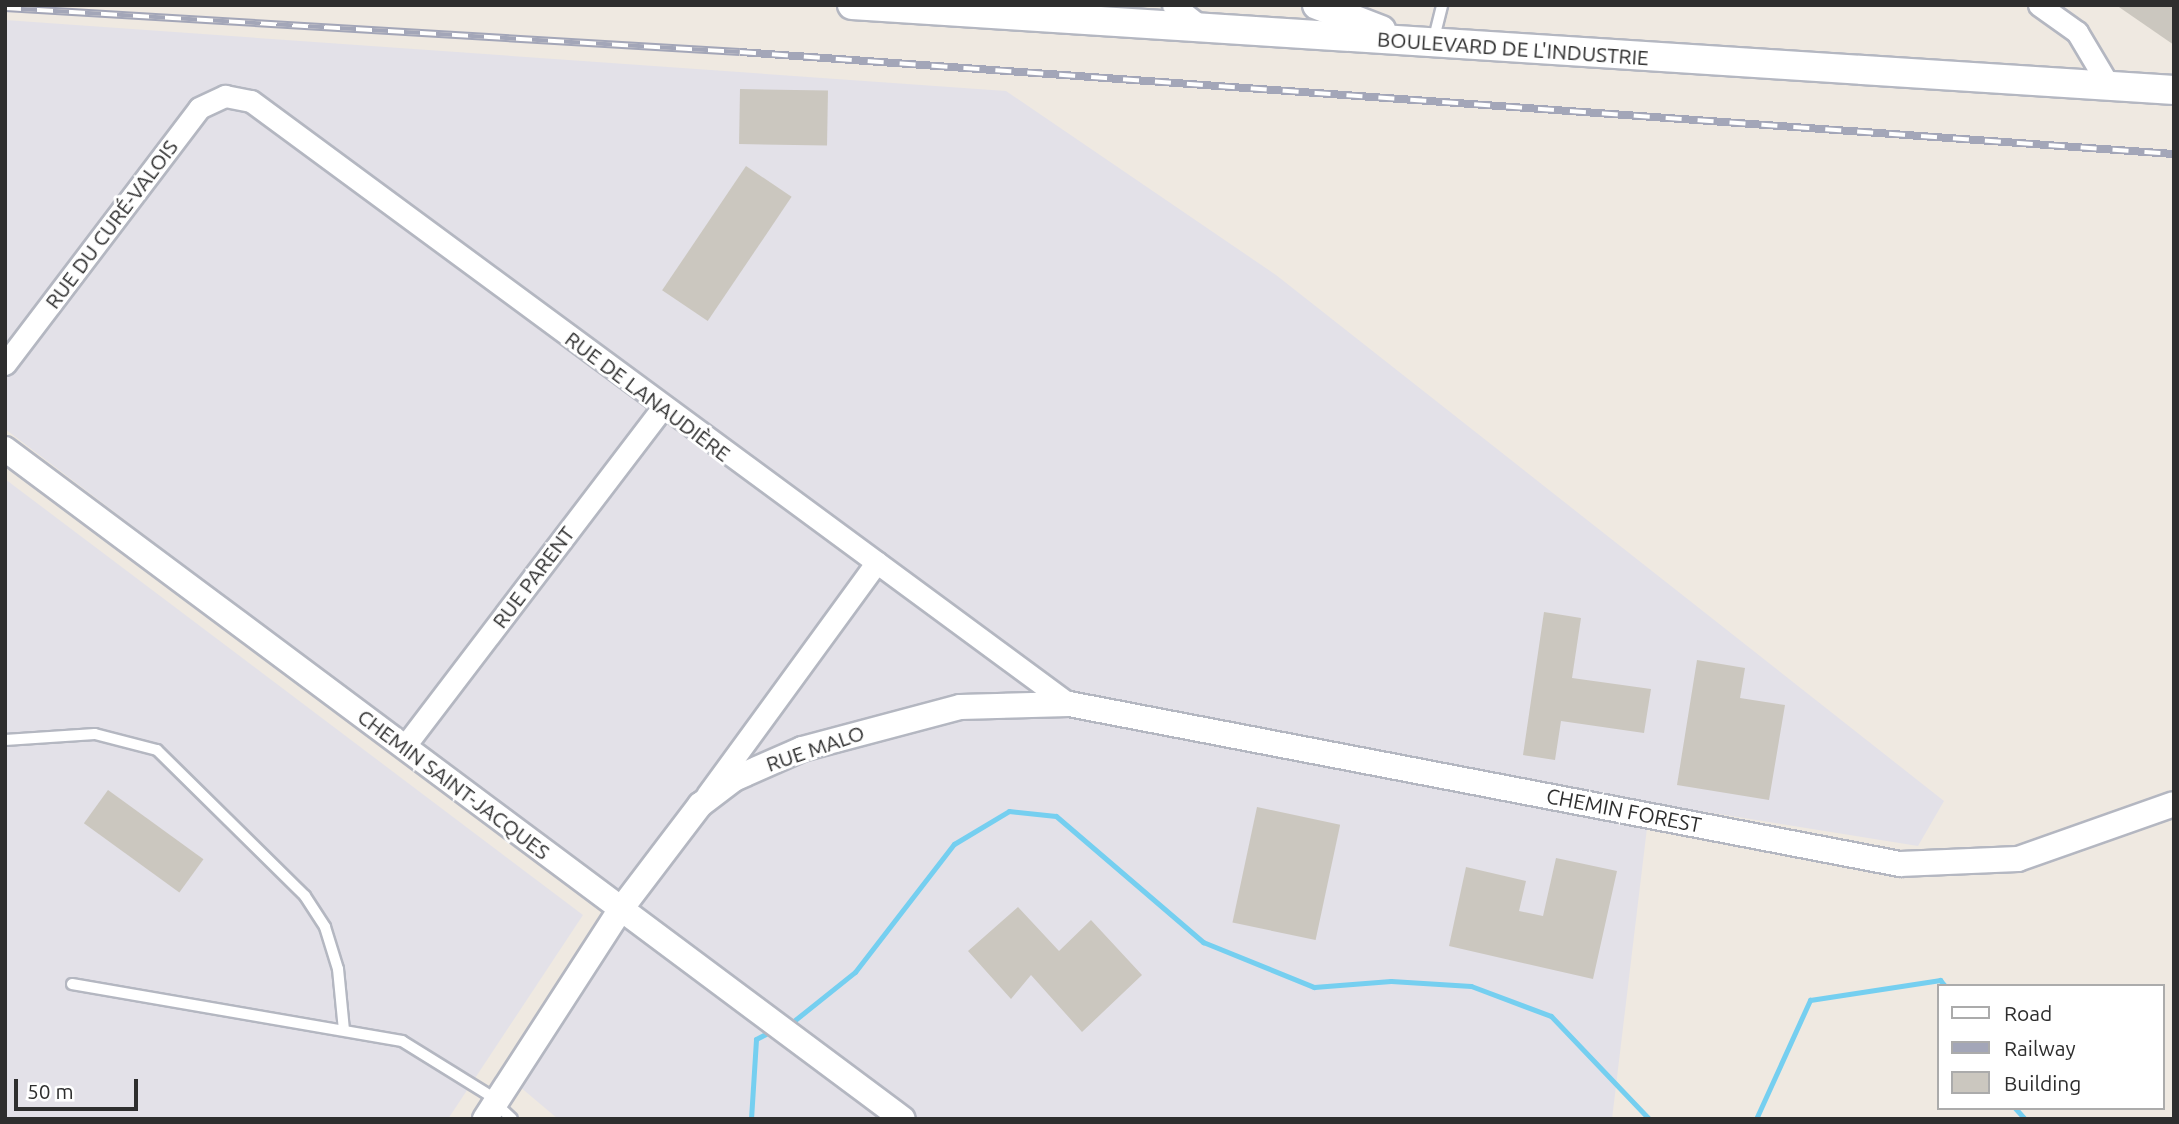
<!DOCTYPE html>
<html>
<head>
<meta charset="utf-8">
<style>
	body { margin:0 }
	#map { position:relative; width:2179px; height:1124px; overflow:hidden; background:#efe9e1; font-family:Ubuntu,sans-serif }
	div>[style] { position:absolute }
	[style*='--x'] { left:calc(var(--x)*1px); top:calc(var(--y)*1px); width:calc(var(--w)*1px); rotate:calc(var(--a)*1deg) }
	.industrial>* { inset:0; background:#e3e1e8 }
	.stream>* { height:5px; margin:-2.5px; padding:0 2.5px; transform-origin:2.5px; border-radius:2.5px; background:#75cff0 }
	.building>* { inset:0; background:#cbc7bf; transform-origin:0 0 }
	.roads { filter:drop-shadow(2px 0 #b4b7c1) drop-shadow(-2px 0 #b4b7c1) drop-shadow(0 2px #b4b7c1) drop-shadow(0 -2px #b4b7c1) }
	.service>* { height:10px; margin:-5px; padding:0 5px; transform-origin:5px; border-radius:5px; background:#fff }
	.minor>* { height:21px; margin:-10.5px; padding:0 10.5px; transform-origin:10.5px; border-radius:10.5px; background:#fff }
	.tertiary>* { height:24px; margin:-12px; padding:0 12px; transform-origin:12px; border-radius:12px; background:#fff }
	.secondary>* { height:28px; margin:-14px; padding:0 14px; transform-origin:14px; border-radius:14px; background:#fff }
	.rail>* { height:8px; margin-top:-4px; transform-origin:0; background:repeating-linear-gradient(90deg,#fff 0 16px,#a3a6b8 0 32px); box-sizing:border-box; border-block:2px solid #a3a6b8 }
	span { translate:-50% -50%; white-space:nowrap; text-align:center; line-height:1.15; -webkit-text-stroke:6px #fff; paint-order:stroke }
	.street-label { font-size:21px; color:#2e2e2e }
	.frame { position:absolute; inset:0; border:7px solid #2e2e2e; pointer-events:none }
	.legend { position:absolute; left:1937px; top:984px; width:228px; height:126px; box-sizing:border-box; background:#fff; border:2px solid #ababab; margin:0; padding:9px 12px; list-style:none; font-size:21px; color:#2e2e2e }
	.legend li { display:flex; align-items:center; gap:14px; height:35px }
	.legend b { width:35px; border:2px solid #ababab }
	.scale { position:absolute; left:14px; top:1079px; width:124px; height:32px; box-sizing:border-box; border:4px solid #2e2e2e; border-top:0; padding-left:9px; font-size:21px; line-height:24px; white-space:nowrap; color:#2e2e2e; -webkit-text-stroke:5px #fff; paint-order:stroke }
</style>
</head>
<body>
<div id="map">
	<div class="industrial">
		<div style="clip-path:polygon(5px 20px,1006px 91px,1276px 275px,1944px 801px,1918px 846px,1650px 803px,1612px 1119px,558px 1119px,519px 1086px,636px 908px,5px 429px)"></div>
		<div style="clip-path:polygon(5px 479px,583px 915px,448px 1119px,5px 1119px)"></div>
	</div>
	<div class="stream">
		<div style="--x:795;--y:1020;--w:77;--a:-38.7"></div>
		<div style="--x:855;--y:972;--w:162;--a:-52.3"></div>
		<div style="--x:954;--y:844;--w:64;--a:-31"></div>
		<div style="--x:1009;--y:811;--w:47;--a:6.1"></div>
		<div style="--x:1056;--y:816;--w:194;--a:40.6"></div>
		<div style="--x:1203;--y:942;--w:120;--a:22.1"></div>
		<div style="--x:1314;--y:987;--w:77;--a:-4.5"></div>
		<div style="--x:1391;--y:981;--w:80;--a:3.6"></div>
		<div style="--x:1471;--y:986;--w:85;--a:20.6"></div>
		<div style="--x:1551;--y:1016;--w:142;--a:46.4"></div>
		<div style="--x:2015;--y:1108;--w:15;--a:48"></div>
		<div style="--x:751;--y:1119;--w:80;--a:-86.4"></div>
		<div style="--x:756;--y:1039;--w:11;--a:-27"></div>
		<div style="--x:1756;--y:1119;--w:131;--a:-65.6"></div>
		<div style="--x:1810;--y:1000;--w:132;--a:-8.7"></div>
		<div style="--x:1940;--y:980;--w:8;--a:50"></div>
	</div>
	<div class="building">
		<div style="clip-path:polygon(2116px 5px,2174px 5px,2174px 45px)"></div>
		<div style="left:740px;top:89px;width:88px;height:55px;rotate:1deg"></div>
		<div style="left:746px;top:166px;width:55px;height:150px;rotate:34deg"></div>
		<div style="clip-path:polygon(1544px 612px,1581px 618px,1572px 678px,1651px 689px,1644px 733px,1561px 721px,1555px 760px,1523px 755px)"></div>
		<div style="clip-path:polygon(1697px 660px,1745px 668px,1740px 698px,1785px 705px,1769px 800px,1677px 785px)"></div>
		<div style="left:108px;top:790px;width:118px;height:41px;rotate:36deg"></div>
		<div style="left:1257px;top:807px;width:85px;height:118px;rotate:12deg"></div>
		<div style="clip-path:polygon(1556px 858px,1617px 871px,1593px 979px,1449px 946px,1466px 867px,1526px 881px,1519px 911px,1543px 916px)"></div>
		<div style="clip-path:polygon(1018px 907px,1059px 951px,1091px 920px,1142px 975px,1082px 1032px,1031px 975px,1011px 999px,968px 951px)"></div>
	</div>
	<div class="roads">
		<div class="service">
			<div style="--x:1433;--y:42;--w:38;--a:-76"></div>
			<div style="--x:5;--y:740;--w:90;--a:-3.8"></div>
			<div style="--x:95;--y:734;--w:64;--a:14.5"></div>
			<div style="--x:157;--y:750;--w:208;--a:44.6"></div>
			<div style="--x:305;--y:896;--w:37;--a:57"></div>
			<div style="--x:325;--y:927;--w:44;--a:72.8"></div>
			<div style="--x:338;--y:969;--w:61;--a:84.4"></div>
			<div style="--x:72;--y:984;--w:335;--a:9.8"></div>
			<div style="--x:402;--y:1041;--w:112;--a:31.8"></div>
			<div style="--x:495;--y:1103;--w:23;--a:43"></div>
		</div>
		<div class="minor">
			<div style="--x:1173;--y:5;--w:34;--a:38"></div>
			<div style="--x:2039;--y:5;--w:47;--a:35.4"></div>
			<div style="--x:2077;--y:32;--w:63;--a:59.3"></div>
			<div style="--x:5;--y:364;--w:321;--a:-52.8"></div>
			<div style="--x:199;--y:108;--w:29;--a:-25"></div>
			<div style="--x:225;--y:96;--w:26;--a:11"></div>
			<div style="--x:251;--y:101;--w:1016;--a:36.4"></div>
			<div style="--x:404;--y:747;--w:427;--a:-52.7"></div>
			<div style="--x:707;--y:795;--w:288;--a:-53.9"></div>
		</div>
		<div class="tertiary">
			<div style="--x:5;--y:449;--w:1120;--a:36.73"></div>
			<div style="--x:485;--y:1119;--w:250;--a:-57.1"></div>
			<div style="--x:621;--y:909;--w:131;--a:-52.8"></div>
			<div style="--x:700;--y:805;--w:43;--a:-37.4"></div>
			<div style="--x:734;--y:779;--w:74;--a:-23.8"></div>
			<div style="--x:802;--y:749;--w:163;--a:-14.9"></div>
			<div style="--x:960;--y:707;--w:109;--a:-1.6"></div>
			<div style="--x:1069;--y:704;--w:846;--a:10.9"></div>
			<div style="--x:1900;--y:864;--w:118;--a:-2.4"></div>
			<div style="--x:2018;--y:859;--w:165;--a:-19.4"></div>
		</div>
		<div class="secondary">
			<div style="--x:852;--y:5;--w:1325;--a:3.68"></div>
			<div style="--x:1317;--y:5;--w:69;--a:21.3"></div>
		</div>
	</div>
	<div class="rail">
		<div style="--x:5;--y:8;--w:736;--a:3.43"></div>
		<div style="--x:740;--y:52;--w:1438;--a:4.07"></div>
	</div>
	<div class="street-label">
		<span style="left:1513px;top:48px;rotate:4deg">BOULEVARD DE L'INDUSTRIE</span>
		<span style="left:111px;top:224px;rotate:-53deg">RUE DU CURÉ-VALOIS</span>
		<span style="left:648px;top:396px;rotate:37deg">RUE DE LANAUDIÈRE</span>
		<span style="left:533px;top:577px;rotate:-53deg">RUE PARENT</span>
		<span style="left:815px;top:748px;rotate:-19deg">RUE MALO</span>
		<span style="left:454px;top:784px;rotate:37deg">CHEMIN SAINT-JACQUES</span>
		<span style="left:1624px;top:810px;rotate:11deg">CHEMIN FOREST</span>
	</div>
	<div class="frame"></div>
	<ul class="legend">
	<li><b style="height:9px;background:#fff"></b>Road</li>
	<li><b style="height:9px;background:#a3a6b8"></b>Railway</li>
	<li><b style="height:19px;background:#cbc7bf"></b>Building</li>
	</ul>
	<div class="scale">50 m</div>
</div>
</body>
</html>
